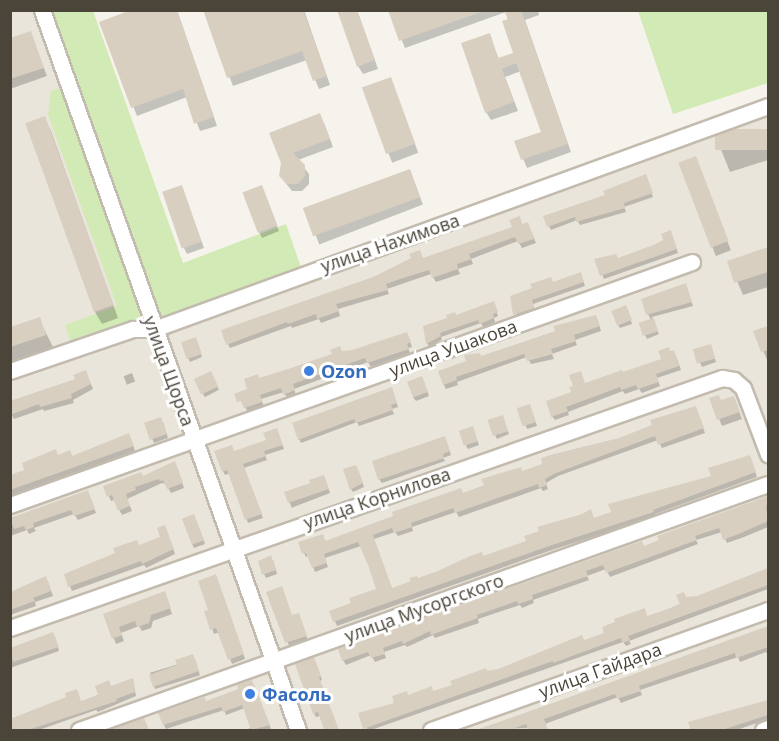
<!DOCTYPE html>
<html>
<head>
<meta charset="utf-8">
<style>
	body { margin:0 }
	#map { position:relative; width:779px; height:741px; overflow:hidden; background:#f6f3ec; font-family:"Open Sans",sans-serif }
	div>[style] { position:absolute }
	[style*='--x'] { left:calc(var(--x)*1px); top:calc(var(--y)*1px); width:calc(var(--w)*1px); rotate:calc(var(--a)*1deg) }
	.residential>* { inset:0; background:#eae5da }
	.green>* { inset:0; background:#d2eab5 }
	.shadow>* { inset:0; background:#0003; transform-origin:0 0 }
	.building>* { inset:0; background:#d8cfc1; transform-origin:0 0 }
	.roads { filter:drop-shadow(2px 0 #c2bbae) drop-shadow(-2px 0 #c2bbae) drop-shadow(0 2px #c2bbae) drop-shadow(0 -2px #c2bbae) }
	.minor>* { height:15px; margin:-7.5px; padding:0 7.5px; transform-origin:7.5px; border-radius:7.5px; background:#fff }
	.dots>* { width:16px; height:16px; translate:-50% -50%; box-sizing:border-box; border:3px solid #fff; border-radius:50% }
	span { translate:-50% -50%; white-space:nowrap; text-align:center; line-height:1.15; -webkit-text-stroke:6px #fff; paint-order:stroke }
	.street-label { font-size:18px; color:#4b4439 }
	.shop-label { font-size:18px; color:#366cbe; font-weight:700 }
	.left { translate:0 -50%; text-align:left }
	.frame { position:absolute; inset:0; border:12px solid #4b4439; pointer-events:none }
</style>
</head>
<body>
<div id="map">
	<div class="residential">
		<div style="clip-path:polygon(10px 11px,41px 11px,154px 329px,768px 109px,768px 730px,11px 730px)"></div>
	</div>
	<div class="green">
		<div style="clip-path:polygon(43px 11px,93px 11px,183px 263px,286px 224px,303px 273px,73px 349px,65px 325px,117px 306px,48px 115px,51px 91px,69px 85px)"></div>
		<div style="clip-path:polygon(638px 11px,768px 11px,768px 83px,673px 114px)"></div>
	</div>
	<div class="shadow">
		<div style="clip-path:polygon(177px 10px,217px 126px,200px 131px,187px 97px,137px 116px,101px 23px)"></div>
		<div style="clip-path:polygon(204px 10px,304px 10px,330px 85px,319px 89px,307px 60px,233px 86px)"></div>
		<div style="clip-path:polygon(357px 10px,378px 69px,363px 74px,358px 66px)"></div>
		<div style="clip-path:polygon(389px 10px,538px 10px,539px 15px,525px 20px,571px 152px,527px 168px,516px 142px,543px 133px,521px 71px,505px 77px,518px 111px,491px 120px,486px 112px,489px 35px,499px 59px,515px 53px,506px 12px,405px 48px)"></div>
		<div style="clip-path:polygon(30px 33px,47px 76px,10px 89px,10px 39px)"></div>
		<div style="left:390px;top:79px;width:79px;height:28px;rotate:69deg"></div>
		<div style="clip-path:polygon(44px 118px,51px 131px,118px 318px,102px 324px,95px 312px,27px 124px)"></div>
		<div style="clip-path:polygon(324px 123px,333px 147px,298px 160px,309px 174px,309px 184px,302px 191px,292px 191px,280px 176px,282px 163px)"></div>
		<div style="clip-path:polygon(768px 131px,768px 160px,730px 172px,720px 147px)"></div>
		<div style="left:695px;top:157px;width:100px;height:16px;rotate:69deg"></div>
		<div style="left:410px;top:171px;width:36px;height:111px;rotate:69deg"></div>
		<div style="clip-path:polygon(647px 179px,653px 197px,624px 207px,626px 212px,580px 225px,577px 220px,551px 230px,549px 226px,607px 196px)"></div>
		<div style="clip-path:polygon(184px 193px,204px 248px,187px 254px,184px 248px)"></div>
		<div style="clip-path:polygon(264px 193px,279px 231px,262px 238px,259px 232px)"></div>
		<div style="clip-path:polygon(519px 218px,523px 226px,528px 224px,536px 243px,522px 248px,518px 241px,471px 259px,473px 264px,458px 269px,460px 274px,436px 282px,431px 274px,387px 289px,389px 294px,338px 309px,340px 316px,321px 323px,319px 319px,292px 328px,291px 326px,230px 348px,228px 344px,423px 260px,514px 228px)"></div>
		<div style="clip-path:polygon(672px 236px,678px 253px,604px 279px,596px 260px,618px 259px,657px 246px)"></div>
		<div style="clip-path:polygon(768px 249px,768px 287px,743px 295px,729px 262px)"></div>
		<div style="clip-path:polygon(582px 278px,585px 286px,533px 304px,535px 312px,517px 318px,512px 297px,553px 283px)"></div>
		<div style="clip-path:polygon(687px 289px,693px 306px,652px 317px,659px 334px,647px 339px,645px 335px,651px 320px,648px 314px)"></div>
		<div style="clip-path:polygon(495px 307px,498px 316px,494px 318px,495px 322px,483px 327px,481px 323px,441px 337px,442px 340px,429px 347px,425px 337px,449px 319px)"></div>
		<div style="clip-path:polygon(628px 310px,632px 324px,620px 328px,618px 325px)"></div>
		<div style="clip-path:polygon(39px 319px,56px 353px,10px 369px,10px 329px)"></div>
		<div style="clip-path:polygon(598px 321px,601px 331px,575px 340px,577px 345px,552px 354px,554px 359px,531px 364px,527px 357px,457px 382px,458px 385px,446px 389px,444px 385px,440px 372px)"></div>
		<div style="clip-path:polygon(768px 327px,768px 362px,755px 332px)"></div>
		<div style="clip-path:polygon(409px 338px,412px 347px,408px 348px,410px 353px,371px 367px,368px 362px,294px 389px,296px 395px,287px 398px,284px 392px,261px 399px,264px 406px,248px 412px,237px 394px,249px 390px,259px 380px,342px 353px)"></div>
		<div style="clip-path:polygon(197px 343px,202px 357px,190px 362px,188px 358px)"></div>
		<div style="clip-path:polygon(712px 349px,716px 362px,702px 367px,695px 351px)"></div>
		<div style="clip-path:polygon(670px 353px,676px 356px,681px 370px,657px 378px,660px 386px,642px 393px,639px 389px,625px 394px,623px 391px,568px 412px,569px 415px,555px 420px,552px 416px,573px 393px,585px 384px,663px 360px)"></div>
		<div style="left:132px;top:373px;width:9px;height:9px;rotate:69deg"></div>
		<div style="left:210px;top:373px;width:19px;height:16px;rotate:62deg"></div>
		<div style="clip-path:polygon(88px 377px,93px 389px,73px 400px,74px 403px,44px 411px,43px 409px,14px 419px,10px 412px)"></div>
		<div style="clip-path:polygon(424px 382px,429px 396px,416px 401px,413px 397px)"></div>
		<div style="clip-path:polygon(393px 393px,398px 407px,392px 409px,394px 414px,359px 426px,357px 422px,301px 443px,299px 439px)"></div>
		<div style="clip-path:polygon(734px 398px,742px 419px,722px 426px,711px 399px,721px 402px)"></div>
		<div style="clip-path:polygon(519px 409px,531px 409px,537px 426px,527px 429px)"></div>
		<div style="clip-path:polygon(697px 412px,705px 433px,662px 448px,658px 440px,558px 476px,546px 483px,548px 489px,543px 491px,541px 488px,459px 517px,456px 512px,412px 527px,413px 531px,398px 536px,395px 532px,374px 539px,392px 589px,713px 477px,751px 460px,757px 477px,655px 514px,655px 517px,555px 549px,337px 626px,331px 612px,353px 604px,378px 589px,361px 546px,325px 558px,328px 567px,315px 572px,309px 556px,306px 557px,304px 553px,322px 536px,326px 542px)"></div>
		<div style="clip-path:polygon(504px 421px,509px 434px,497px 439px,495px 435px)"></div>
		<div style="clip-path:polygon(163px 422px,168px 438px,154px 443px,146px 424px)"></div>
		<div style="clip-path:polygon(474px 431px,479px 445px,468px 449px,466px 446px)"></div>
		<div style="clip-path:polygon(278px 434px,284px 449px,265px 455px,267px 460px,244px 468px,263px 518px,248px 523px,230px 473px,225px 475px,223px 471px,234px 452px,267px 441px)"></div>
		<div style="clip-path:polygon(131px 439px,135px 451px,10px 496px,10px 477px,70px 452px,73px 457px)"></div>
		<div style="clip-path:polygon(446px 441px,451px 455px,443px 458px,445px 461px,382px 483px,379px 479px)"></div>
		<div style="clip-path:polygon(177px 467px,184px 488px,171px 493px,166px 484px,162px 483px,127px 499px,132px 511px,122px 515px,114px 500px,111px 501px,105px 487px)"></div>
		<div style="clip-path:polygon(358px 470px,364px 487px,353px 492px,351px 489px)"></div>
		<div style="left:325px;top:480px;width:14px;height:41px;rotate:69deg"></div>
		<div style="clip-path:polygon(87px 492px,96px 513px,78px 520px,74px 514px,34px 528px,36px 531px,29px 534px,27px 530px,10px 536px,10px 520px)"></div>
		<div style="clip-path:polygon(768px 497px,768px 527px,744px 537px,727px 543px,722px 532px,696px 540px,698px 544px,610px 577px,606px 569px,587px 576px,589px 580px,533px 600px,534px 603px,522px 608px,520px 605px,478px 619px,479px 623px,435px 638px,433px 635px,407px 647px,405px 645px,384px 652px,386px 658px,375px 662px,371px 655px,346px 665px,343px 660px,661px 541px,659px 537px)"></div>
		<div style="clip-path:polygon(196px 520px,205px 544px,194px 548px,192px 544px)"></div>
		<div style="clip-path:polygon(167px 532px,175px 554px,146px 568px,144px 565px,72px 591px,70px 586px,139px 546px,162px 538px)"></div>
		<div style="clip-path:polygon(273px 560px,277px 574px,266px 578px,264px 574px)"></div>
		<div style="clip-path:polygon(768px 570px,768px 589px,629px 641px,631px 644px,626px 646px,623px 642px,371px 730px,365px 728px,408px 696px,434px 693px,584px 642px)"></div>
		<div style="clip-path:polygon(218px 581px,245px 659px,232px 664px,220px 632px,214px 634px,206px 612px,210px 611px)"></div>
		<div style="clip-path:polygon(48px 582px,53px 596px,35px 602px,36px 606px,10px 615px,10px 593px)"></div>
		<div style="clip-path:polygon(268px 593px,292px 617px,301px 620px,308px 641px,290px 648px)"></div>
		<div style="clip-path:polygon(167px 599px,172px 614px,153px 621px,151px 628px,142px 631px,139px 626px,121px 633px,124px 641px,116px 644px,105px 615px)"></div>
		<div style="clip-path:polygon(768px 628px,768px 655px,766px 652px,740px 662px,738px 657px,640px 690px,642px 695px,621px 703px,618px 697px,545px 724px,547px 730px,529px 728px,477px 730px)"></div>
		<div style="clip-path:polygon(55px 637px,59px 651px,10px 668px,10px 649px)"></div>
		<div style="left:195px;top:659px;width:17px;height:47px;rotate:73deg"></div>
		<div style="clip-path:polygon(316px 663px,322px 680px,320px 681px,338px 730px,320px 730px,325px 729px,320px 716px,316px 717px,314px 713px)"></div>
		<div style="clip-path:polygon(133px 680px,136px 696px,98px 712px,96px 710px,39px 730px,10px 730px,10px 721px,81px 702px)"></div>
		<div style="clip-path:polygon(254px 685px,271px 729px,246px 730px,252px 727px,245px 708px,226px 715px,224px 710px,166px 729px,164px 725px,160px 714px,206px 702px)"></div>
		<div style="clip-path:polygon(768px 701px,768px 719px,737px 730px,685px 730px,692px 728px,690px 723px)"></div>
	</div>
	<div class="building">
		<div style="clip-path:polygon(131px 10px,177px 10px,214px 117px,194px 124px,183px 89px,131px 108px,99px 22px)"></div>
		<div style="clip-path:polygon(203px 10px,303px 10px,327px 76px,313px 81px,302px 51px,227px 78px)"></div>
		<div style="clip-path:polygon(337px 10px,357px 10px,375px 60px,357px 67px)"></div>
		<div style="clip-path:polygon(388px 10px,481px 10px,481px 12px,399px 41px)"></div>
		<div style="clip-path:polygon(504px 10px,521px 10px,568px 144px,521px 160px,514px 141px,541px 132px,516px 63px,502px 69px,514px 102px,485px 113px,461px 43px,490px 33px,498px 58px,513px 53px,502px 21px,508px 19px)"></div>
		<div style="clip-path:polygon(31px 31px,44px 68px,10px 79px,10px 38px)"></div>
		<div style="left:391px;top:77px;width:71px;height:31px;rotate:70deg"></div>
		<div style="clip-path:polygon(320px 113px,330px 139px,293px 153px,305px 165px,305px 176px,298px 184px,287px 184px,279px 176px,281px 163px,269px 133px)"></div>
		<div style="left:45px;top:116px;width:201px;height:21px;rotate:70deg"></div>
		<div style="left:768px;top:129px;width:21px;height:53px;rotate:90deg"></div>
		<div style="left:696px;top:156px;width:91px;height:19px;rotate:69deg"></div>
		<div style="left:410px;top:169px;width:30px;height:114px;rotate:70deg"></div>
		<div style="clip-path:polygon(646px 174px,653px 193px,624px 203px,625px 208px,576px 222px,575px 217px,547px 227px,543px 216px,605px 195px,603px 191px)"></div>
		<div style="left:182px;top:185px;width:60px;height:21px;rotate:71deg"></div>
		<div style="left:262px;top:185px;width:43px;height:21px;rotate:69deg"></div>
		<div style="clip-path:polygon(520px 216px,522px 224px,528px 222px,534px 239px,518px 244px,515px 237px,469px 254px,471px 259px,457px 264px,458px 269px,432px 278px,429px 270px,400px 279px,386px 284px,388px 290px,336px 304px,339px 311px,317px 319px,316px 314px,288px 324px,287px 322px,226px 345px,221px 330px,373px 277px,411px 258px,409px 254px,420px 250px,423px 258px,512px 227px,509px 220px)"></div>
		<div style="clip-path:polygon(671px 230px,677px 249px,600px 276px,594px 259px,616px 254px,618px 258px,656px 244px,663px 240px,661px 234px)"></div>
		<div style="clip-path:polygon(768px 247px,768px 272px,734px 283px,727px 261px)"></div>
		<div style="clip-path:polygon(581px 272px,584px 282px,532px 300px,534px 308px,513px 315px,510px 296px,532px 288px,530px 284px,551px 277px,553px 282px)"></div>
		<div style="clip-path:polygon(686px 283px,692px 302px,646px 315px,641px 299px)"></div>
		<div style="clip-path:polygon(494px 301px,498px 312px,493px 314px,494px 318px,480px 324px,478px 320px,440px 333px,441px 336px,426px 344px,423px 326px,447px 318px,446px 315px,455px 312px,456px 315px)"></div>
		<div style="left:626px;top:305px;width:16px;height:16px;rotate:68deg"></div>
		<div style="clip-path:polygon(596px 315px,600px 326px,574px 335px,576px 341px,551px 349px,553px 354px,527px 361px,524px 354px,456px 377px,457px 380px,443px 385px,438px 371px,466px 361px,464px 355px,480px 353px,481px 356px,555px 331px,553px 326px)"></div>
		<div style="clip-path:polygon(40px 317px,46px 335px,10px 347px,10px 327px)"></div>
		<div style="left:654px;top:318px;width:14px;height:16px;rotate:73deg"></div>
		<div style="clip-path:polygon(768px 326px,768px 350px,761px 352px,753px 331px)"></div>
		<div style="clip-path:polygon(407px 332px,411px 342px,407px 344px,409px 349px,367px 363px,365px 358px,323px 373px,293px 384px,295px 390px,283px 395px,281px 388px,260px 395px,262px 402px,244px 408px,241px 401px,237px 402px,234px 394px,247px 389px,244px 379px,258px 374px,259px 378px,288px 369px,332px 354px,330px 350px,340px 346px,342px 351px,352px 350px)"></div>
		<div style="left:196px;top:337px;width:18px;height:16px;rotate:71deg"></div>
		<div style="left:711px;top:344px;width:15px;height:19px;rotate:74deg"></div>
		<div style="clip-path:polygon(669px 347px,670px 351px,674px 350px,679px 366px,656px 374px,659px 382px,638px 389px,636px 385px,621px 390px,620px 387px,566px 407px,568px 411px,551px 417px,546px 401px,571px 392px,569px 387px,573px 386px,569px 375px,581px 371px,585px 383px,622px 370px,623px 372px,661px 359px,658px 351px)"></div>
		<div style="clip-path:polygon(86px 370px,91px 384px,71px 394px,72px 398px,40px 407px,39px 404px,10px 415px,10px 401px,75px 379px,73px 375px)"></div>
		<div style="left:211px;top:371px;width:17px;height:19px;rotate:65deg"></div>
		<div style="left:422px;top:376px;width:17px;height:16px;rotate:69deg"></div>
		<div style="clip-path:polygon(392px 387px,397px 403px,391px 405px,393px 410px,356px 423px,354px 419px,298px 440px,292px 423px)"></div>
		<div style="clip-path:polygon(719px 395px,721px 400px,734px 396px,740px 412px,717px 420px,709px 398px)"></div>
		<div style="left:530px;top:404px;width:19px;height:14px;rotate:72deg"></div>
		<div style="clip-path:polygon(696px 406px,704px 428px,658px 445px,655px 436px,556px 473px,545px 479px,547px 485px,539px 488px,538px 484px,455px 513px,453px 508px,411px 523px,412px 527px,394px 533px,392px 528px,373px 535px,392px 588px,411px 581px,409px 578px,417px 576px,418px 578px,438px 571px,470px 556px,482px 552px,483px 556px,526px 541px,524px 536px,539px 531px,537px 527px,582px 514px,591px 509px,594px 518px,611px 512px,608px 504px,711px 476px,708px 468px,750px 455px,756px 472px,653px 510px,654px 512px,552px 545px,333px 622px,329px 611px,351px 603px,349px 598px,376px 589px,368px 565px,358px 542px,324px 554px,327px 563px,312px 568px,306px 553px,302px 554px,298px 542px,323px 534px,325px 541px,393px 516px,392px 512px,461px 488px,463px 493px,484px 485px,481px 479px,521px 467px,522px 471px,542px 464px,541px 458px,554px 454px,619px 438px,652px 425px,650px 420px)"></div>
		<div style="left:503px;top:415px;width:17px;height:16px;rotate:73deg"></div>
		<div style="left:161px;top:417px;width:18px;height:18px;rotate:71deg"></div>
		<div style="left:473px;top:426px;width:16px;height:15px;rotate:72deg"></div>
		<div style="clip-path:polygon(277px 428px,283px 445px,264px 451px,266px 456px,243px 464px,262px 514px,245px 520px,227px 470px,222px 472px,214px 451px,232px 445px,234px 451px,266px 440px,263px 433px)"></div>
		<div style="clip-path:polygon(129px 433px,134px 446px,10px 490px,10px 475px,24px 470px,22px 463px,56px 449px,58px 455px,70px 450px,72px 456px)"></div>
		<div style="clip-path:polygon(445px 436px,450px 451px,443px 454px,444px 458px,378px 480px,372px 461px)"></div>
		<div style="clip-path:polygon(175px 461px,183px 483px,167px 489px,163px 480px,160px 481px,159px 479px,135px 487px,136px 490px,126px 494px,130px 506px,118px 511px,112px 495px,107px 497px,103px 486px,141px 472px,143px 476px)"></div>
		<div style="clip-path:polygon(356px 465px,363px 483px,350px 490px,343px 469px)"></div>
		<div style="clip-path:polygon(324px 475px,329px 489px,288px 503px,284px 492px,310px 483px,309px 480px)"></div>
		<div style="clip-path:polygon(88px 490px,95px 509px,74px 516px,71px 510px,33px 523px,34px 527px,26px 530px,24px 526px,14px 529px,10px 518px)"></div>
		<div style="clip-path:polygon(768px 496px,768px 505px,766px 505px,768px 521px,741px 533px,723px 540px,719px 528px,695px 536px,697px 540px,606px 573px,603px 565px,586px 571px,588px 576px,532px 595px,533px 599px,518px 604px,517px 601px,477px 615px,478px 618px,461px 624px,431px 635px,430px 631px,403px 644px,402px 641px,383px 648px,385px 654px,371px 658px,368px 652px,342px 661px,338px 649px,622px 548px,642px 541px,644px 546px,659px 540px,657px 536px)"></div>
		<div style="left:194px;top:514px;width:28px;height:13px;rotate:69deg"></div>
		<div style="clip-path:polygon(165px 525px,174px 549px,142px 564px,141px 561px,68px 587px,64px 574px,115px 553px,113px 548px,137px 540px,139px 545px,160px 537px,157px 528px)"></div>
		<div style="clip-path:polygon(271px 555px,276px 570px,262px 575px,258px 561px)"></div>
		<div style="clip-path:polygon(768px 568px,768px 585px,628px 636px,630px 640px,622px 643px,621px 638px,553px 663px,553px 661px,363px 729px,358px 713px,394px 703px,392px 696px,407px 691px,408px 695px,432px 686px,433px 691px,452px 685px,450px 681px,486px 668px,487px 671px,498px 669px,582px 635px,584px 640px,604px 633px,602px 627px,615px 622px,614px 619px,645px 608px,647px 616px,680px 605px,676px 595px,684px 592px,686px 597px,697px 596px)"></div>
		<div style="clip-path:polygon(216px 574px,244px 654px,228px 660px,216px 628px,210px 630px,204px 611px,208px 610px,198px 581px)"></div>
		<div style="clip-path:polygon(46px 576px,51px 591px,33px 598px,35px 601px,10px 610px,10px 592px)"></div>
		<div style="clip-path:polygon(282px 586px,292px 615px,299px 613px,307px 636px,285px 643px,266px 592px)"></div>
		<div style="clip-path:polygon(165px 591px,171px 608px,151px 615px,149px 623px,137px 627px,135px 621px,119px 627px,122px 635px,112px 639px,103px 614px)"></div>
		<div style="clip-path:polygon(768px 626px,768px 647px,736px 658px,735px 653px,639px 686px,641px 691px,617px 699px,615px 694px,544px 719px,548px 730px,528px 730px,526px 724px,509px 730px,477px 730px)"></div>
		<div style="clip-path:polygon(53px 632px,59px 647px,13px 662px,10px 648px)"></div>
		<div style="clip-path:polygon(193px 654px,199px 671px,153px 687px,149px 675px,177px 665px,175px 660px)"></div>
		<div style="clip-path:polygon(314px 657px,321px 676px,319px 677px,339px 730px,324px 730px,318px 712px,313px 714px,295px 664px)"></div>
		<div style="clip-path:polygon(133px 678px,135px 692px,116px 699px,117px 701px,28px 730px,10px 730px,10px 719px,66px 697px,65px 693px,77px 689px,81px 701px,98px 695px,95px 686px,109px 680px,111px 686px)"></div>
		<div style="clip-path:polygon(252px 680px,270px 725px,251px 730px,242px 705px,223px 712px,221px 707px,163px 725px,158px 713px,205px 697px,206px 701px,238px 689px,237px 685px)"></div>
		<div style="clip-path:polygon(768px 700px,768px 715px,722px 730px,691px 730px,688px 722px)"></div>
		<div style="clip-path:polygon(144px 718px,149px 730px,113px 730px,113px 729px)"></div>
	</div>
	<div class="roads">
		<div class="minor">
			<div style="--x:42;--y:10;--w:764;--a:70.43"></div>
			<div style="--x:10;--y:371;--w:130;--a:-18.9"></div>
			<div style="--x:133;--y:329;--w:21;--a:0"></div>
			<div style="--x:154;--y:329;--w:653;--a:-19.96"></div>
			<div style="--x:10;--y:505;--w:724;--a:-19.61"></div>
			<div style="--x:10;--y:628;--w:755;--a:-19.35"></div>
			<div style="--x:722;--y:378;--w:12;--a:9"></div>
			<div style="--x:734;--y:380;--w:12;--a:42"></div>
			<div style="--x:743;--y:388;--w:71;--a:69.3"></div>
			<div style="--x:79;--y:730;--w:732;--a:-19.65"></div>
			<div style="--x:431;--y:730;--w:358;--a:-19.6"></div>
			<div style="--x:763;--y:730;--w:5;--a:-22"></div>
		</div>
	</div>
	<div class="dots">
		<div style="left:309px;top:371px;background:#3f7fe0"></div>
		<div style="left:250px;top:694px;background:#3f7fe0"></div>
	</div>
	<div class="street-label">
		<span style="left:390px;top:243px;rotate:-19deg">улица Нахимова</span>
		<span style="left:453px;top:348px;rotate:-20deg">улица Ушакова</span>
		<span style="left:169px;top:371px;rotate:70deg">улица Щорса</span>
		<span style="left:377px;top:498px;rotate:-19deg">улица Корнилова</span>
		<span style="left:424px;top:608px;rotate:-20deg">улица Мусоргского</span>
		<span style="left:600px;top:670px;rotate:-20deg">улица Гайдара</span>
	</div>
	<div class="shop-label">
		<span class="left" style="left:321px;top:371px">Ozon</span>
		<span class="left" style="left:262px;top:694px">Фасоль</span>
	</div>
	<div class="frame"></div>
</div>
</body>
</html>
